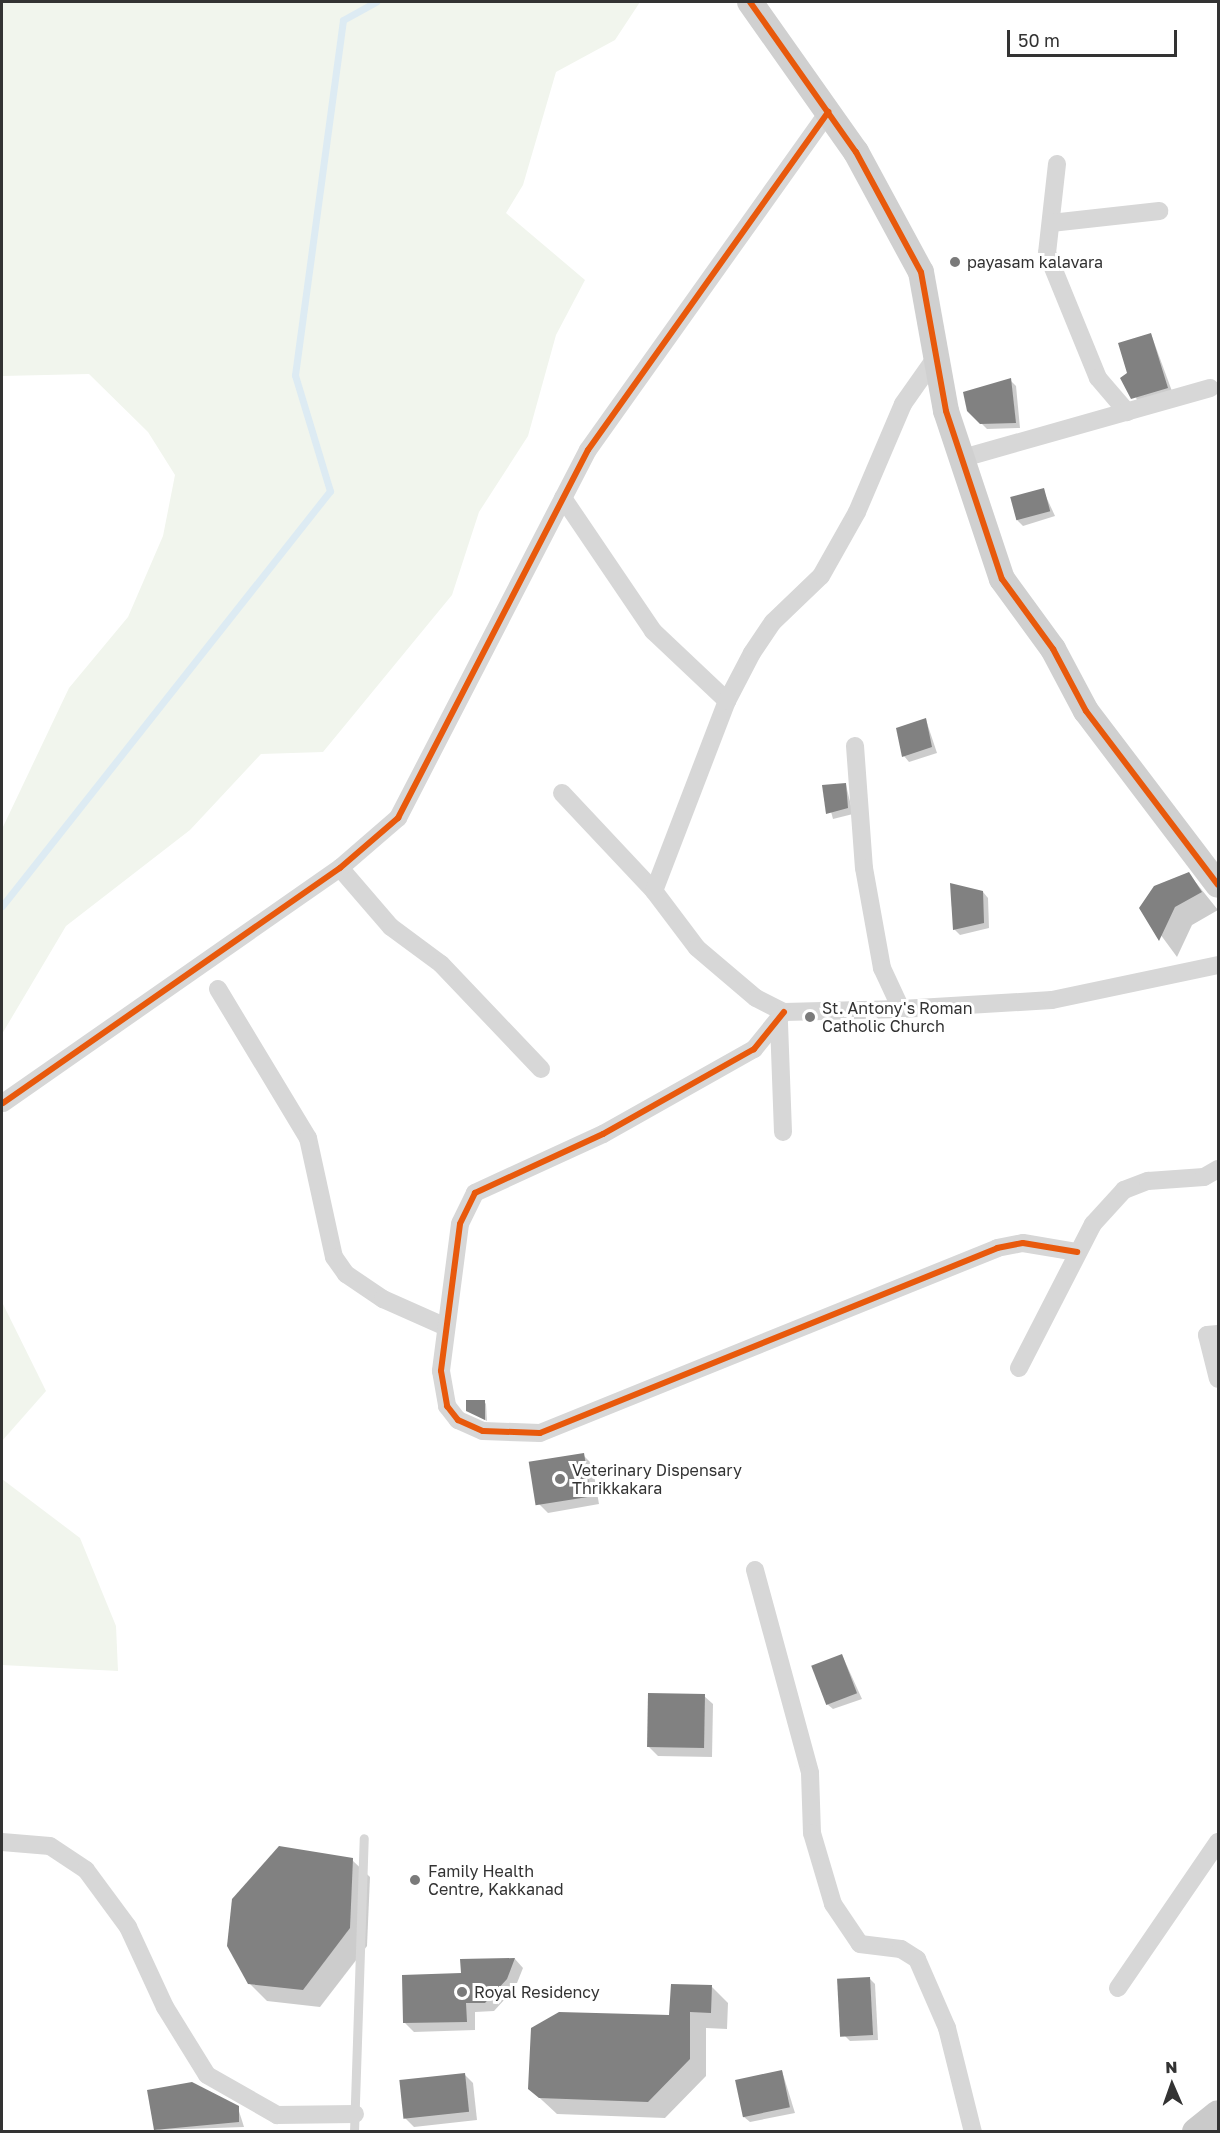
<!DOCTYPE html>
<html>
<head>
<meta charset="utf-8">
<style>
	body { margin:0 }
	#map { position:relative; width:1220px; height:2133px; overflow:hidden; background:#fff; font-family:"Golos Text",sans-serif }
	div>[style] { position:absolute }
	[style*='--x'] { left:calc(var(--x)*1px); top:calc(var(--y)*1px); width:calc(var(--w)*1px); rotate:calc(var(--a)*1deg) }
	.green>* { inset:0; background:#f1f5ed }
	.shadow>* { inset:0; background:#0003 }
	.stream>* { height:7px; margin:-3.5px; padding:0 3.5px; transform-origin:3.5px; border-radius:3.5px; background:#ddebf3 }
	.building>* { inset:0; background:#818181; transform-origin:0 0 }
	.lane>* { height:9px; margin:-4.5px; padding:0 4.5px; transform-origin:4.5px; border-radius:4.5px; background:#d7d7d7 }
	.street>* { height:18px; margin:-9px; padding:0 9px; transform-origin:9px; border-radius:9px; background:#d7d7d7 }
	.secondary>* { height:26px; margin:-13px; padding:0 13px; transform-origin:13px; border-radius:13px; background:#d0d0d0 }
	.primary>* { height:28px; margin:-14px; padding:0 14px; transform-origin:14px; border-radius:14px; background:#cacaca }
	.cycleway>* { height:6px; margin:-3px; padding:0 3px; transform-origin:3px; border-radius:3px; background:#e8590c }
	.dots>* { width:16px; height:16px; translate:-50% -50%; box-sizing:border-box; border:3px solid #fff; border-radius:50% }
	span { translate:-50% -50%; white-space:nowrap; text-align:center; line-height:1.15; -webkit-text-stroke:6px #fff; paint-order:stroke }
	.poi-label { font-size:16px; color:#333 }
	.left { translate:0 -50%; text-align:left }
	.frame { position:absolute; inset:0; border:3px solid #333; pointer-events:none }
	.north { position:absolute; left:1142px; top:2055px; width:60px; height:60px; -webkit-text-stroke:4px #fff; paint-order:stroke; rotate:358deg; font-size:16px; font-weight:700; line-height:24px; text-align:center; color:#333 }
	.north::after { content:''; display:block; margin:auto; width:21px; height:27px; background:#333; clip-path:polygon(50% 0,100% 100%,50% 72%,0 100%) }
	.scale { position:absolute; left:1007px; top:30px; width:170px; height:27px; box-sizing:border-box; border:3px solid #333; border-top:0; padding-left:8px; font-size:18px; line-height:21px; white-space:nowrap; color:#333; -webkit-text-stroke:4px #fff; paint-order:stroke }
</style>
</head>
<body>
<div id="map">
	<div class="green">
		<div style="clip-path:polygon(2px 2px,640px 2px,615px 40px,556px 72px,523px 185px,506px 213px,585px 280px,556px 335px,528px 436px,479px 512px,452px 595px,323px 752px,261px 754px,190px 830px,66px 926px,2px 1034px,2px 829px,69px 688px,128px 617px,163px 536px,175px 475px,148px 432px,89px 374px,2px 376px)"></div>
		<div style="clip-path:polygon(2px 1302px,46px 1391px,2px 1441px)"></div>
		<div style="clip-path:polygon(2px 1479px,80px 1538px,116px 1626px,118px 1671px,2px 1665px)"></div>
	</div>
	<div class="shadow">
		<div style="clip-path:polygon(1151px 334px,1173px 394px,1138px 404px,1129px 373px)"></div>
		<div style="clip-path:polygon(1010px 380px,1016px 386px,1020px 428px,987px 429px,968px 410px)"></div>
		<div style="clip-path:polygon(1043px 490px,1055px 516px,1023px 526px,1017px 520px)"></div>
		<div style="clip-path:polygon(926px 720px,937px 753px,909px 762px,904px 756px)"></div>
		<div style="clip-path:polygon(846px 785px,853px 814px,833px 819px,824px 786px)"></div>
		<div style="clip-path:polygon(1189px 874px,1218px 910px,1192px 925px,1177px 957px,1141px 908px)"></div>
		<div style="clip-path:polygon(983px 892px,988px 898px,989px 928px,960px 935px,954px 929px)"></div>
		<div style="clip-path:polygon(484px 1401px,486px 1404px,487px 1421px,468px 1411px)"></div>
		<div style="clip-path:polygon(583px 1455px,592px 1464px,599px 1504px,548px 1513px,539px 1504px)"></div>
		<div style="clip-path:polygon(842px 1655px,862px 1699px,833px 1709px,827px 1704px)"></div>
		<div style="clip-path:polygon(704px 1696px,713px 1704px,712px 1757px,658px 1756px,649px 1747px)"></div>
		<div style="clip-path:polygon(352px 1860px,370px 1877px,367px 1946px,320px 2007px,267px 2001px,249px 1983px)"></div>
		<div style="clip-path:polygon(515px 1959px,523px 1968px,515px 1988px,494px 2011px,475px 2012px,475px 2030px,414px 2032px,405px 2023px,462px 1975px,462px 1960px)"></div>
		<div style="clip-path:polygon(869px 1978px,875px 1984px,878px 2040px,850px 2041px,844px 2035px)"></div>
		<div style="clip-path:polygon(712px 1987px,728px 2003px,727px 2029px,706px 2028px,706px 2076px,665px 2118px,557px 2114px,529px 2088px,671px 2017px)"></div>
		<div style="clip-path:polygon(782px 2071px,795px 2113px,750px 2122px,744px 2117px)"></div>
		<div style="clip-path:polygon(464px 2074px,473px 2083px,477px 2120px,414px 2127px,405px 2118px)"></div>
		<div style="clip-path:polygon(238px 2108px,244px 2127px,156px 2130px)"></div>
	</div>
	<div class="stream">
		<div style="--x:2;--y:906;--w:529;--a:-51.68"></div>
		<div style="--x:330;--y:491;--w:121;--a:-106.8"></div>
		<div style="--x:295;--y:375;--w:358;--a:-82.3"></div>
		<div style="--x:343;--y:20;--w:38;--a:-29"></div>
	</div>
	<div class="building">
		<div style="clip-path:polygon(1151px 333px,1168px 388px,1131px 399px,1120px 378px,1127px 373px,1118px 343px)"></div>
		<div style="clip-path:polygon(1011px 378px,1016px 423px,980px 424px,967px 411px,963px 392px)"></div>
		<div style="left:1044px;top:488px;width:24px;height:35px;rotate:75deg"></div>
		<div style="clip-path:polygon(926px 718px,932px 747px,902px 757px,896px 728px)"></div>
		<div style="clip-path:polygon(846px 783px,848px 808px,826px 814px,822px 785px)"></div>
		<div style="clip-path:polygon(1189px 872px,1202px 892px,1175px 907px,1159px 941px,1139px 908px,1154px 886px)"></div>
		<div style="clip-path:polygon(950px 883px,983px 891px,984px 923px,953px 930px)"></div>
		<div style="clip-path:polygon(466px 1400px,485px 1400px,485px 1420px,466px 1411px)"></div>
		<div style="left:584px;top:1453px;width:44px;height:56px;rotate:81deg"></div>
		<div style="left:842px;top:1654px;width:42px;height:33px;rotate:69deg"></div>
		<div style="left:648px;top:1693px;width:57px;height:54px;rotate:1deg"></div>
		<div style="clip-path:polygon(279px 1846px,353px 1858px,350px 1928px,303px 1990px,248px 1984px,227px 1946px,232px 1899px)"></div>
		<div style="clip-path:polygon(515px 1958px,507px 1979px,485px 2003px,466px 2003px,467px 2022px,403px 2023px,402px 1975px,461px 1973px,460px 1959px)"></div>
		<div style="left:870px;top:1977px;width:58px;height:33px;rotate:87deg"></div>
		<div style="clip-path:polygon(671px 1984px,712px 1985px,711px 2013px,690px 2012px,690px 2059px,648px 2102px,539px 2098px,528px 2089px,531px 2028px,559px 2012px,669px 2015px)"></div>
		<div style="left:782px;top:2070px;width:38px;height:48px;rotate:78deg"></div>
		<div style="left:465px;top:2073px;width:39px;height:66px;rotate:84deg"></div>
		<div style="clip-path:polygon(192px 2082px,239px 2106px,239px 2122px,154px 2130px,147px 2090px)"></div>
	</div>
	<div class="lane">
		<div style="--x:354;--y:2132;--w:294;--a:-88.1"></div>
	</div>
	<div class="street">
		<div style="--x:1057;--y:164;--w:90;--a:96.4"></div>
		<div style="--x:1047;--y:253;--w:135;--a:67.8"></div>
		<div style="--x:1098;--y:378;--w:45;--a:49.5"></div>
		<div style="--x:1051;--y:223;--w:109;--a:-6.3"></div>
		<div style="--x:963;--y:458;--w:257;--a:-15.8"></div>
		<div style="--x:563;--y:498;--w:161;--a:55.9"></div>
		<div style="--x:653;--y:631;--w:102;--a:43.4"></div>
		<div style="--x:855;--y:746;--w:122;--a:85.8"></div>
		<div style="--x:864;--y:868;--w:102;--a:79.8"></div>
		<div style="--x:882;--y:968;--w:45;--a:65.1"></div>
		<div style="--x:901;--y:1009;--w:151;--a:-3.4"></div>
		<div style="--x:1052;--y:1000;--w:170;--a:-11.9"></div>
		<div style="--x:562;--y:793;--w:134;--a:46.8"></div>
		<div style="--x:654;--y:891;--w:71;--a:53"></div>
		<div style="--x:697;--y:948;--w:77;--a:40.3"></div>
		<div style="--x:756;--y:998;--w:31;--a:27"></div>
		<div style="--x:784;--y:1012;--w:117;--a:-1.5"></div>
		<div style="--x:340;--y:868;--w:78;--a:49.2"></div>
		<div style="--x:391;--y:927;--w:62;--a:36.5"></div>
		<div style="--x:441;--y:964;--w:145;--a:46.4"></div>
		<div style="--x:654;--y:891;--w:204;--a:-69"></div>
		<div style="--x:727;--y:701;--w:54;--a:-62.5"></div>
		<div style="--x:752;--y:653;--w:37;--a:-56"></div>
		<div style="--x:773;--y:622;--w:66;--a:-43.8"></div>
		<div style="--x:821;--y:576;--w:73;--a:-60.6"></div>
		<div style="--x:857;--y:512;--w:117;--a:-66.9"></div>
		<div style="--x:903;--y:404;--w:57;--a:-54.9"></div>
		<div style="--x:218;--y:989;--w:174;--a:58.9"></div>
		<div style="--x:308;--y:1138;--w:122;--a:77.7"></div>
		<div style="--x:334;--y:1257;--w:21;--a:55"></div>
		<div style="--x:346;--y:1274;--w:45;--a:34"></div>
		<div style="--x:383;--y:1299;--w:69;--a:24"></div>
		<div style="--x:784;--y:1012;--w:48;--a:129"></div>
		<div style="--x:754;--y:1049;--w:173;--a:150.6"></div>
		<div style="--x:603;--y:1134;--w:141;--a:155.3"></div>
		<div style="--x:475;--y:1193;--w:34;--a:116"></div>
		<div style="--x:460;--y:1224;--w:148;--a:97.4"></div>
		<div style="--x:441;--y:1371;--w:36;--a:80"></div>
		<div style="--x:447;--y:1406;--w:18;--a:52"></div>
		<div style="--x:458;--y:1420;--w:27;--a:24"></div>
		<div style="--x:483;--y:1431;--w:57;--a:2"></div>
		<div style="--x:540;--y:1433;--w:493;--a:-22"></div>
		<div style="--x:997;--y:1248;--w:26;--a:-11"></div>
		<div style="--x:1023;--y:1243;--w:55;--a:9.5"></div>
		<div style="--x:779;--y:1023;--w:109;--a:87.9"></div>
		<div style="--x:3;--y:1103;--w:411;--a:-34.9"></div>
		<div style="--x:340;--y:868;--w:77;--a:-40.8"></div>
		<div style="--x:398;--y:818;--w:414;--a:-62.7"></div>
		<div style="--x:588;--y:450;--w:415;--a:-54.6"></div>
		<div style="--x:1218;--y:1334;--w:11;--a:175"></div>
		<div style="--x:1207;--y:1335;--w:45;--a:76"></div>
		<div style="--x:1019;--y:1368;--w:162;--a:-62.8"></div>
		<div style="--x:1093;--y:1224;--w:46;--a:-47.6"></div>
		<div style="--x:1124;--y:1190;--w:26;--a:-21"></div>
		<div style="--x:1148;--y:1181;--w:56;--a:-4.1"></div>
		<div style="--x:1204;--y:1177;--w:16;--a:-30"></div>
		<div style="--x:755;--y:1570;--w:210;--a:74.8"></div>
		<div style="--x:810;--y:1773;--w:60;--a:88.1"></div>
		<div style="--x:812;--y:1833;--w:74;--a:73.5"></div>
		<div style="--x:833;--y:1904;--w:48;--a:56"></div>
		<div style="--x:860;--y:1944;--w:41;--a:7"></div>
		<div style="--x:901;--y:1949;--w:19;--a:32"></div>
		<div style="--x:917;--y:1959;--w:75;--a:66.5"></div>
		<div style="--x:947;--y:2028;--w:107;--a:76"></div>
		<div style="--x:2;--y:1842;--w:48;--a:4.8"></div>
		<div style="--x:50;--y:1846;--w:43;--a:33.7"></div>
		<div style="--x:86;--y:1870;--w:71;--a:53.6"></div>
		<div style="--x:128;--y:1927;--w:88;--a:65.2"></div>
		<div style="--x:165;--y:2007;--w:80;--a:58.3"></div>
		<div style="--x:207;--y:2075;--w:81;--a:29.7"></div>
		<div style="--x:277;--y:2115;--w:78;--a:-0.7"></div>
		<div style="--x:1118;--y:1988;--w:177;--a:-55.6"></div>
	</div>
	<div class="secondary">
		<div style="--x:750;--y:2;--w:184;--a:54.8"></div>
		<div style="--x:856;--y:152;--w:136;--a:61.6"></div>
		<div style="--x:921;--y:272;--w:141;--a:79.8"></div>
		<div style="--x:946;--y:411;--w:177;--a:71.6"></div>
		<div style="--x:1002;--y:579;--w:87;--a:53.9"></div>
		<div style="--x:1053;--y:649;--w:70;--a:62"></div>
		<div style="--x:1086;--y:711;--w:218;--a:52.8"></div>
	</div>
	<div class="primary">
		<div style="--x:1196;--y:2132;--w:28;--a:-39"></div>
	</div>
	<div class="cycleway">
		<div style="--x:750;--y:2;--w:184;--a:54.8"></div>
		<div style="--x:856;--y:152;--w:136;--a:61.6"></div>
		<div style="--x:921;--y:272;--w:141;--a:79.8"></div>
		<div style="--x:946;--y:411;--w:177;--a:71.6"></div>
		<div style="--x:1002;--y:579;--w:87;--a:53.9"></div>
		<div style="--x:1053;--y:649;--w:70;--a:62"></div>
		<div style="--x:1086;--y:711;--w:218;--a:52.8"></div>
		<div style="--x:784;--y:1012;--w:48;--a:129"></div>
		<div style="--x:754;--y:1049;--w:173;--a:150.6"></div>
		<div style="--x:603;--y:1134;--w:141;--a:155.3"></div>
		<div style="--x:475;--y:1193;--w:34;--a:116"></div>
		<div style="--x:460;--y:1224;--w:148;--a:97.4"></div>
		<div style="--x:441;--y:1371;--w:36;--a:80"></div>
		<div style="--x:447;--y:1406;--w:18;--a:52"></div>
		<div style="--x:458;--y:1420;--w:27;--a:24"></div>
		<div style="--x:483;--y:1431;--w:57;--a:2"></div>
		<div style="--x:540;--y:1433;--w:493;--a:-22"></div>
		<div style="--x:997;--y:1248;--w:26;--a:-11"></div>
		<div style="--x:1023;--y:1243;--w:55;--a:9.5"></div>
		<div style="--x:3;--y:1103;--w:411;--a:-34.9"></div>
		<div style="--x:340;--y:868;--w:77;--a:-40.8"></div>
		<div style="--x:398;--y:818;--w:414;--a:-62.7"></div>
		<div style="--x:588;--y:450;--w:415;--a:-54.6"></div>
	</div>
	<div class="dots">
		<div style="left:955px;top:262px;background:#7a7a7a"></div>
		<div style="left:810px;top:1017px;background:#7a7a7a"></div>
		<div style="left:560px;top:1479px;background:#7a7a7a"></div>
		<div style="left:415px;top:1880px;background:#7a7a7a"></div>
		<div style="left:462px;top:1992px;background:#7a7a7a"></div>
	</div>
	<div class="poi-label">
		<span class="left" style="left:967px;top:262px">payasam kalavara</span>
		<span class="left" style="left:822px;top:1017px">St. Antony's Roman<br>Catholic Church</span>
		<span class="left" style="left:572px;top:1479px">Veterinary Dispensary<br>Thrikkakara</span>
		<span class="left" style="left:428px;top:1880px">Family Health<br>Centre, Kakkanad</span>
		<span class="left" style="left:474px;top:1992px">Royal Residency</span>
	</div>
	<div class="frame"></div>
	<div class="north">N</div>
	<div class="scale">50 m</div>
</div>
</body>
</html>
